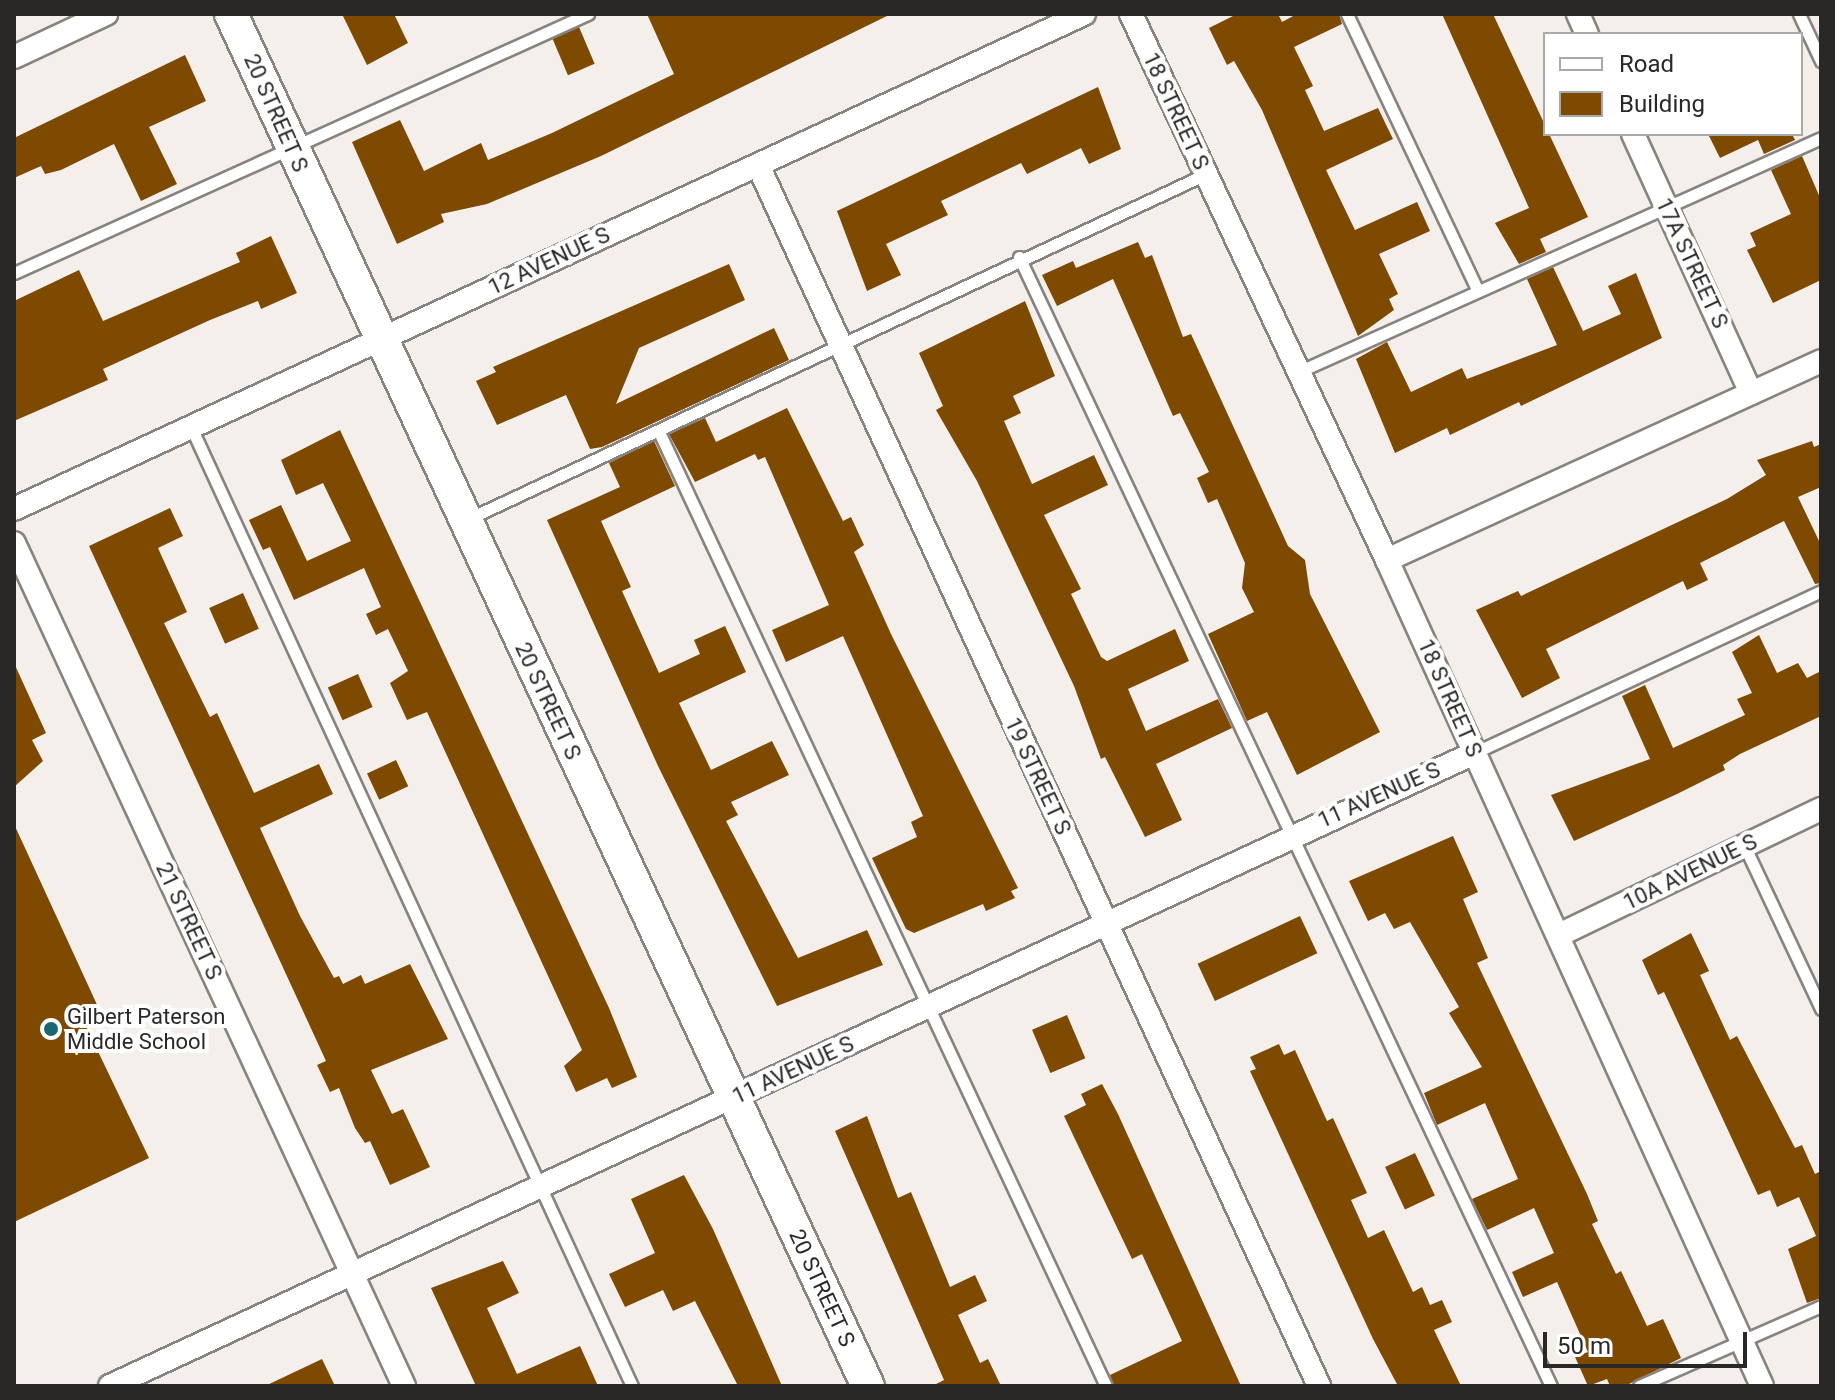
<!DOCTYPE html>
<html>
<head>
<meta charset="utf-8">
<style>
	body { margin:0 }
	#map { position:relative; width:1835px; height:1400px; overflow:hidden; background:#f4efea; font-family:Roboto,sans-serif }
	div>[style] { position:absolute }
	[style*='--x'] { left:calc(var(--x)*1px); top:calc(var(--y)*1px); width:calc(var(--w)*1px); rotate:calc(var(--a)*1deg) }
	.building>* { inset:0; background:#7e4900; transform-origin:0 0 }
	.roads { filter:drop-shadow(2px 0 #88837f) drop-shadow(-2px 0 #88837f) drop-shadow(0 2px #88837f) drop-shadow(0 -2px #88837f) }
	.lane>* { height:11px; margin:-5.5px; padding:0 5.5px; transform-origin:5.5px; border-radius:5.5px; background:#fff }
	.street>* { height:22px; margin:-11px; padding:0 11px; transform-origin:11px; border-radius:11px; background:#fff }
	.secondary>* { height:32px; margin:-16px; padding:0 16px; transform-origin:16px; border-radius:16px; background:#fff }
	.dots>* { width:22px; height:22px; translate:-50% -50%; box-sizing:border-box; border:4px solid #fff; border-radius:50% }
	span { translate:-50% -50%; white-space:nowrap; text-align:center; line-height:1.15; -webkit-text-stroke:8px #fff; paint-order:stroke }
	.street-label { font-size:22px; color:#2a2826 }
	.poi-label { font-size:22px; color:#2a2826 }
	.left { translate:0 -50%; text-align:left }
	.frame { position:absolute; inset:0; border:16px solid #2a2826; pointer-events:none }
	.legend { position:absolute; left:1543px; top:32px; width:260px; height:104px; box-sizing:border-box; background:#fff; border:2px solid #aaa9a8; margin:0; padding:10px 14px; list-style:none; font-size:24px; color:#2a2826 }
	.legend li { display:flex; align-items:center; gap:16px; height:40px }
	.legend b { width:40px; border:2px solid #aaa9a8 }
	.scale { position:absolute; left:1543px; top:1332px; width:204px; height:36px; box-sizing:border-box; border:4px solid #2a2826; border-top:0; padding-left:10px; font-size:24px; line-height:28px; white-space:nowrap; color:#2a2826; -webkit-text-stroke:6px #fff; paint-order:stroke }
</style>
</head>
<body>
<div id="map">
	<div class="building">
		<div style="clip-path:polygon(342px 14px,394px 14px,408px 43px,367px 65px)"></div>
		<div style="clip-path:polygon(647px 14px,891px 14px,601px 156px,487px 204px,441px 214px,444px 222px,397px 244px,352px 142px,400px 120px,424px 171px,481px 143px,488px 160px,552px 133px,674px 74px)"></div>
		<div style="clip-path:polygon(1237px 14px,1278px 14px,1282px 22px,1297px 14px,1339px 14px,1342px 24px,1294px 47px,1313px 86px,1305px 90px,1324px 131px,1378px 108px,1393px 139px,1326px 170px,1355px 230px,1417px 202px,1430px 231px,1379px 254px,1398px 294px,1389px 299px,1394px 310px,1358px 336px,1262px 110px,1234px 61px,1227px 65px,1209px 28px)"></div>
		<div style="clip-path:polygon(1442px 14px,1493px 14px,1588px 217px,1540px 239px,1546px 252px,1519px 264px,1495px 223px,1529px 208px)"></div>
		<div style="left:579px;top:27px;width:40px;height:29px;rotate:67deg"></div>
		<div style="clip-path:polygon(185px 55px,206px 101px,149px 127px,177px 184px,141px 201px,114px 144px,61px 170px,45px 174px,41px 166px,14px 178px,14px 138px)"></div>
		<div style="clip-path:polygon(1098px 87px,1121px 149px,1089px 164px,1081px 148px,1027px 174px,1021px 163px,941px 201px,948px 215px,886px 244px,901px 275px,867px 291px,837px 211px)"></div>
		<div style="clip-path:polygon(1708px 134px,1792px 134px,1795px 140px,1764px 154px,1758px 140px,1720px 158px)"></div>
		<div style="clip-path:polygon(1802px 156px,1821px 200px,1821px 280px,1773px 303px,1747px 250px,1756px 246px,1750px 233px,1791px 214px,1771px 170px)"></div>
		<div style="clip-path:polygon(271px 236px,297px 293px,261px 309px,258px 301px,210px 320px,103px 369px,108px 380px,14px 421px,14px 301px,79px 270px,103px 321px,240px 262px,236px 253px)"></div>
		<div style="clip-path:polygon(1138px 242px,1145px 258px,1152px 255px,1183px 337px,1191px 334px,1288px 546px,1305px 560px,1310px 594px,1380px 732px,1297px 775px,1267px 712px,1247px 721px,1208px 634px,1254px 612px,1242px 588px,1245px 563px,1217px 499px,1208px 503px,1197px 478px,1209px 472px,1180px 413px,1173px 416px,1113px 279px,1057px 306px,1042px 275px,1073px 261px,1076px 268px)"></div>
		<div style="clip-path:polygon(729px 264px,745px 300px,639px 348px,616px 404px,774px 328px,789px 360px,602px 447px,590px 449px,566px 395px,497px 425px,476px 381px,496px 372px,493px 367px)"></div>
		<div style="clip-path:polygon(1553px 267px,1583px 331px,1621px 314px,1608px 286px,1636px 273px,1662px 338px,1521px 406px,1519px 402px,1450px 435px,1447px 428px,1395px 453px,1356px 359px,1387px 342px,1411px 392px,1462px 368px,1467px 379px,1557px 345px,1527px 279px)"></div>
		<div style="clip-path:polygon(1025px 301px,1055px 376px,1013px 396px,1021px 413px,1004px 421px,1032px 484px,1094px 455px,1108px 485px,1044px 515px,1081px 589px,1071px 594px,1101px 657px,1107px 661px,1175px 629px,1189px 661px,1128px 689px,1146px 731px,1218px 699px,1232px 728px,1156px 764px,1182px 820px,1145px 837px,1105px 757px,1101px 759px,1074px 686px,977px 481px,936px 410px,943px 406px,919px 353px)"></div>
		<div style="clip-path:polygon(787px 408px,843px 521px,851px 517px,864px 545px,854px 552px,891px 634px,1018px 888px,1011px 891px,1015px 898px,986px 911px,983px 904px,914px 933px,906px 929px,872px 858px,917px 837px,911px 822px,923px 816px,843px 636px,786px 662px,772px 630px,829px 605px,765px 457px,758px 460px,755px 454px,695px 482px,669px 434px,705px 418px,716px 442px)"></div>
		<div style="clip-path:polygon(340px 430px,609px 1008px,637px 1077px,612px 1088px,607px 1078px,576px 1092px,564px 1066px,582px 1050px,427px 712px,407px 720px,390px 683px,408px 671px,388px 629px,376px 635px,366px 614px,381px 607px,364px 568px,294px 600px,270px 547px,263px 550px,249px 520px,281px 505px,307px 561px,351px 541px,323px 483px,296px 495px,281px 460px)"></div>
		<div style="clip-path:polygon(654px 441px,675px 486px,601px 521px,631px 587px,622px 591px,659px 673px,700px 654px,694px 640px,725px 626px,746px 672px,679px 703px,711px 770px,772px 741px,789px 775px,731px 802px,738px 815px,726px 821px,798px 958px,867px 930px,883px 965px,777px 1006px,658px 766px,547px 520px,620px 487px,609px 463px)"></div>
		<div style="clip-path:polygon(1812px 441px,1814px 447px,1821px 444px,1821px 487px,1798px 497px,1821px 545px,1821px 583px,1815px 584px,1784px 521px,1700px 563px,1708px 580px,1687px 590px,1683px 581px,1546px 649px,1560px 678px,1522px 698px,1476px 610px,1518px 591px,1521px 596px,1727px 499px,1766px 475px,1757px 460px)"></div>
		<div style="clip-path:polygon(170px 508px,183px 536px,158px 548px,187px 612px,164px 623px,210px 717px,217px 713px,254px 793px,319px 764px,333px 794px,260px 828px,300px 916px,334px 978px,339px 976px,343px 984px,361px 975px,365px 984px,410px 964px,448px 1039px,371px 1070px,392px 1114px,403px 1109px,430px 1167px,390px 1185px,370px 1141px,365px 1143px,355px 1128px,339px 1088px,330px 1092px,317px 1065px,326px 1061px,89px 546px)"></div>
		<div style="left:243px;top:593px;width:39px;height:37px;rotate:66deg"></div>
		<div style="clip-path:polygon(1759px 635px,1777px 673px,1798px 663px,1807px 678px,1821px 671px,1821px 716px,1740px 754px,1723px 765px,1725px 770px,1677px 794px,1574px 841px,1551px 795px,1650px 759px,1622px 696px,1645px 685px,1673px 748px,1745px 715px,1737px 699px,1752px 693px,1732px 652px)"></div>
		<div style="clip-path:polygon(14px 663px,46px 733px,32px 740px,43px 761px,14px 787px)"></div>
		<div style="left:358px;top:674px;width:36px;height:33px;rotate:66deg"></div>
		<div style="left:396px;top:760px;width:29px;height:32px;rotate:65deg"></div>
		<div style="clip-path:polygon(14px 824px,99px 1009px,83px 1020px,149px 1158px,14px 1222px)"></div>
		<div style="clip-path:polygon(1453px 836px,1478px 892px,1463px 899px,1488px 958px,1477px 963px,1587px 1194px,1598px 1221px,1592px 1224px,1616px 1274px,1621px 1271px,1647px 1326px,1663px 1319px,1681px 1358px,1625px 1386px,1610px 1386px,1607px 1379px,1588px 1386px,1575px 1357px,1588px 1352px,1557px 1282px,1523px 1297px,1512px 1272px,1554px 1253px,1534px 1208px,1487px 1230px,1472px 1199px,1518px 1179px,1485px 1103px,1437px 1125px,1424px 1093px,1482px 1067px,1449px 1013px,1459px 1007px,1410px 922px,1394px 929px,1385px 913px,1368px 921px,1349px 881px)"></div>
		<div style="left:1300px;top:916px;width:41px;height:113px;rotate:65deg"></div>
		<div style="clip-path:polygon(1691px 933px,1709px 971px,1700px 975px,1730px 1040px,1737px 1036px,1795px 1148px,1802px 1145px,1815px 1174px,1821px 1171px,1821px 1298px,1807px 1303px,1788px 1249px,1816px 1236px,1799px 1197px,1777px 1207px,1770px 1190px,1758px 1195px,1664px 992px,1658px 995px,1642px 960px)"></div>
		<div style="left:1067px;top:1015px;width:47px;height:38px;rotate:67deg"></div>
		<div style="clip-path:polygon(1279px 1044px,1284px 1055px,1295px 1050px,1327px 1121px,1333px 1118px,1367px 1193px,1351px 1200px,1368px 1238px,1384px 1230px,1413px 1292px,1422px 1287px,1430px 1305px,1442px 1300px,1452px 1322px,1434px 1330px,1461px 1386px,1398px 1386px,1373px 1339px,1250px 1071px,1256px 1069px,1250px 1057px)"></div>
		<div style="clip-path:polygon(1102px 1084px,1118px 1114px,1241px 1386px,1114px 1386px,1110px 1375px,1182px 1341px,1142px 1254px,1132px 1259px,1064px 1116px,1086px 1105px,1081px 1094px)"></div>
		<div style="clip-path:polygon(867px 1116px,898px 1198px,911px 1192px,950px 1287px,975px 1275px,987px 1301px,958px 1315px,980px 1363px,988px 1359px,1001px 1386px,932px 1386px,944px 1380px,835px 1131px)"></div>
		<div style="left:1415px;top:1153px;width:47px;height:33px;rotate:65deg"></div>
		<div style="clip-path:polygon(684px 1175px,713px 1229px,782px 1386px,738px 1386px,695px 1301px,673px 1311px,663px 1290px,625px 1307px,609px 1274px,655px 1253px,631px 1199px)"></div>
		<div style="clip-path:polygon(503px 1261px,519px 1293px,487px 1308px,517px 1374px,580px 1346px,598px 1386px,476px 1386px,431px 1288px)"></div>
		<div style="clip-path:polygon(322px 1359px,335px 1386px,265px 1386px)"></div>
	</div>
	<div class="roads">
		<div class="lane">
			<div style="--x:1347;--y:14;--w:304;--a:64.7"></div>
			<div style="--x:1799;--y:14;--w:52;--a:64.9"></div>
			<div style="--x:1019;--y:257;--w:1248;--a:64.77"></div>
			<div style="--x:14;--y:273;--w:630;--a:-24.29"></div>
			<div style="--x:1298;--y:372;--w:573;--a:-24.1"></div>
			<div style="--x:190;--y:425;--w:1058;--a:65.3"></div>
			<div style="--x:660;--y:434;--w:1051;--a:64.9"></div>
			<div style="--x:468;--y:519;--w:815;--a:-25.06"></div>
			<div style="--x:1474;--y:753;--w:383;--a:-25"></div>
			<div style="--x:1744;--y:845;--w:181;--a:64.8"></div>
			<div style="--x:1639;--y:1386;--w:199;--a:-23.7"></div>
		</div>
		<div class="street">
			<div style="--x:1131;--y:14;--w:603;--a:64.88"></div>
			<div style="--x:1387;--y:560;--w:907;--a:65.58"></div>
			<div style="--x:1578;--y:14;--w:22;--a:66"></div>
			<div style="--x:14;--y:57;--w:102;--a:-25.1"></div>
			<div style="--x:1633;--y:134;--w:285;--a:65.5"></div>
			<div style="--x:758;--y:165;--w:1344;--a:65.32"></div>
			<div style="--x:14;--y:509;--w:1179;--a:-24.83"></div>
			<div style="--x:14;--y:543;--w:929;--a:65.17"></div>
			<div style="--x:1387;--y:560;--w:477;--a:-24.6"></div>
			<div style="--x:1559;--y:935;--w:291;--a:-25.7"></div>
			<div style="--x:110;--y:1386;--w:1504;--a:-24.89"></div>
		</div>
		<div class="secondary">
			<div style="--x:231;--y:14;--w:1513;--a:65.1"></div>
		</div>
	</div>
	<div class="dots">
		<div style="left:51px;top:1029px;background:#1b6770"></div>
	</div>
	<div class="street-label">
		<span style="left:1176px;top:111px;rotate:65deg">18 STREET S</span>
		<span style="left:276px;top:113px;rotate:66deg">20 STREET S</span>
		<span style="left:549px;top:261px;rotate:-25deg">12 AVENUE S</span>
		<span style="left:1692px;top:263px;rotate:65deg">17A STREET S</span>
		<span style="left:1450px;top:698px;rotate:66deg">18 STREET S</span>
		<span style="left:548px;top:701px;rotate:65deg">20 STREET S</span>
		<span style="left:1038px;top:776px;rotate:65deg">19 STREET S</span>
		<span style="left:1379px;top:795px;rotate:-24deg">11 AVENUE S</span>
		<span style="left:1690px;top:872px;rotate:-26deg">10A AVENUE S</span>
		<span style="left:189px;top:921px;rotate:65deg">21 STREET S</span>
		<span style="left:793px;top:1070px;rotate:-25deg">11 AVENUE S</span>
		<span style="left:822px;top:1288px;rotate:65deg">20 STREET S</span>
	</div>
	<div class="poi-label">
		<span class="left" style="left:67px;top:1029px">Gilbert Paterson<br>Middle School</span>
	</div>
	<div class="frame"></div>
	<ul class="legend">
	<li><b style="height:10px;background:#fff"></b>Road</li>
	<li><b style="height:22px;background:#7e4900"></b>Building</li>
	</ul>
	<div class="scale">50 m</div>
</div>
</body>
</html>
